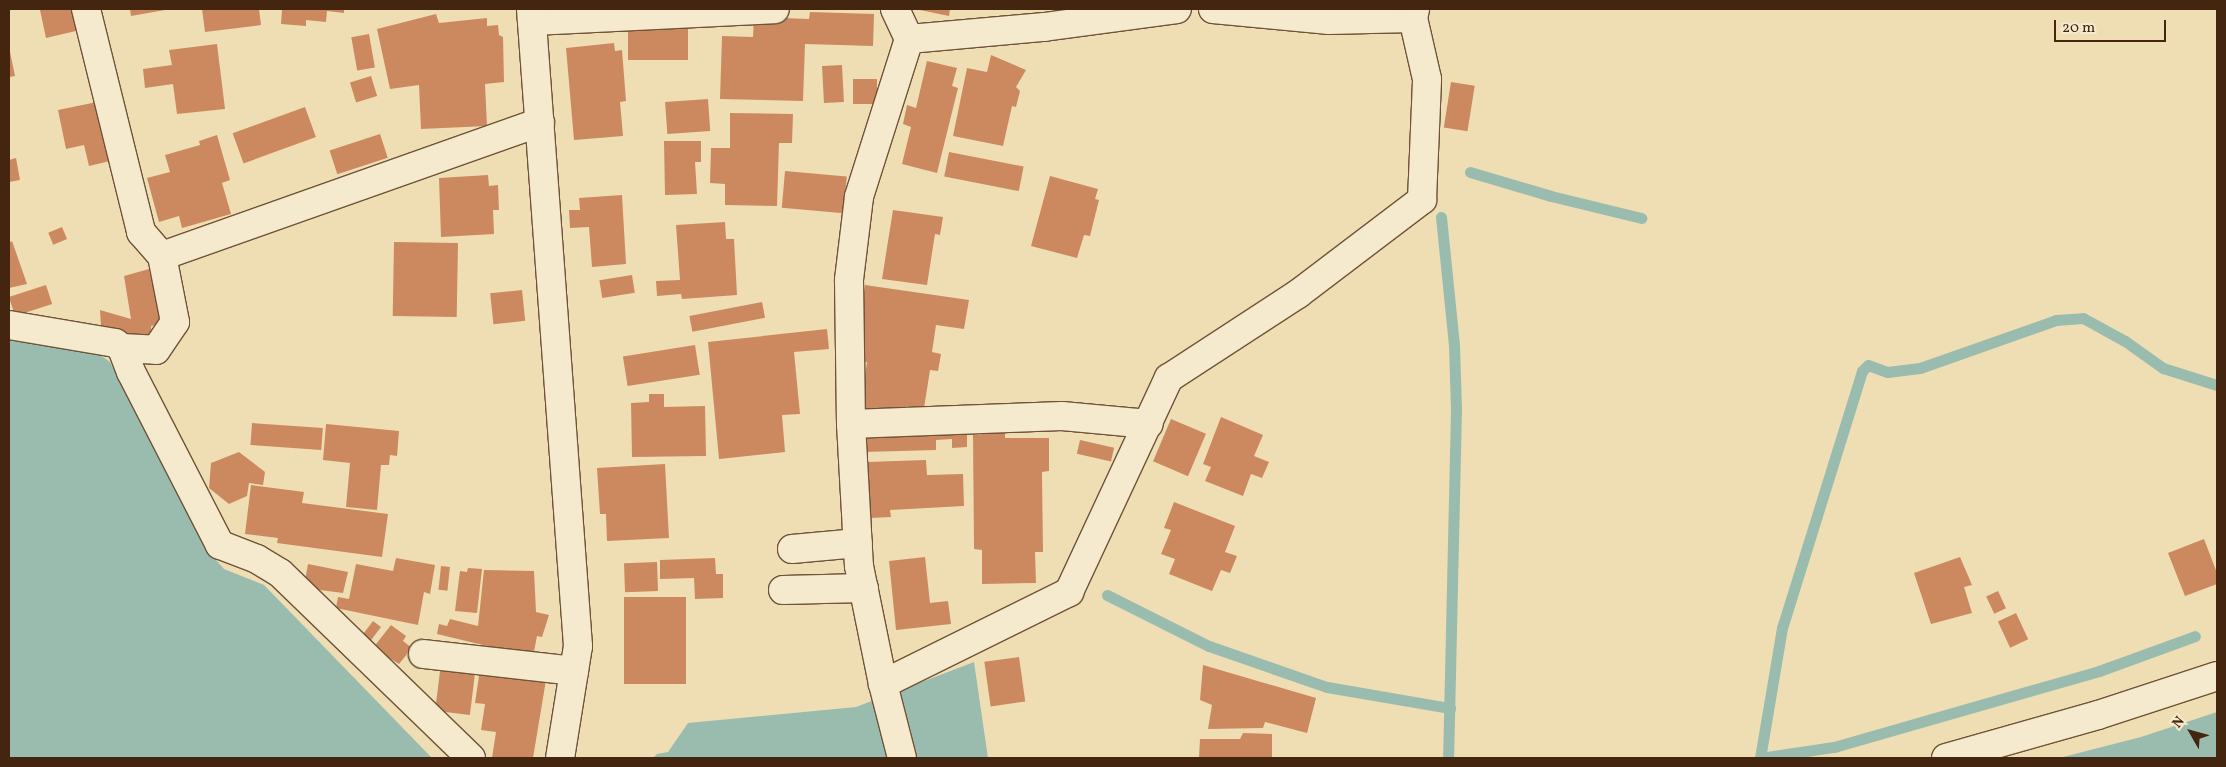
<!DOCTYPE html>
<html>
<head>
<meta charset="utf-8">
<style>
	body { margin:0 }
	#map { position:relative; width:2226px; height:767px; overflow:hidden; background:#efdeb3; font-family:Vollkorn,serif }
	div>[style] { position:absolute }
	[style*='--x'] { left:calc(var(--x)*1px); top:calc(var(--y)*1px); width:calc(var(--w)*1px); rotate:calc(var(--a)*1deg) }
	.water>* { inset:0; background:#9abcaf }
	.stream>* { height:11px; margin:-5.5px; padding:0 5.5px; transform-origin:5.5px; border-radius:5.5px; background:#9abcaf }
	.building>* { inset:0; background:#cc895f; transform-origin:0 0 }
	.roads { filter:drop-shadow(1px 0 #6f5338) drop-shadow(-1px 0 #6f5338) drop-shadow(0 1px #6f5338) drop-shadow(0 -1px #6f5338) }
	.street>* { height:28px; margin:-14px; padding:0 14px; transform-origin:14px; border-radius:14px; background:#f5eace }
	.secondary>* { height:28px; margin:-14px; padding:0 14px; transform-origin:14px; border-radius:14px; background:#f5eace }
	span { translate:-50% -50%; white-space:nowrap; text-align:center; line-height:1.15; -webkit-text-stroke:5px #f5eace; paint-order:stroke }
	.frame { position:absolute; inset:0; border:10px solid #44250f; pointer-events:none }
	.north { position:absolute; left:2166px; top:707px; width:50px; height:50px; -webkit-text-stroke:4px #f5eace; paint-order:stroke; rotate:308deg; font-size:14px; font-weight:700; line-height:20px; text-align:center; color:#44250f }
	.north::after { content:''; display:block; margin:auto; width:18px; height:22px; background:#44250f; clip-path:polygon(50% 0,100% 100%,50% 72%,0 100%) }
	.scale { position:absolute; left:2054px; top:20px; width:112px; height:22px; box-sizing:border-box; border:2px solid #44250f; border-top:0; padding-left:6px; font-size:15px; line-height:18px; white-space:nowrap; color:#44250f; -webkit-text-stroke:4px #f5eace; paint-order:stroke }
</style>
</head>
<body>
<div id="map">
	<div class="water">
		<div style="clip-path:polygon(9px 336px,99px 354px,110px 362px,210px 553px,224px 569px,264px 585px,432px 758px,9px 758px)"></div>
		<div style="clip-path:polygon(974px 662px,988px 758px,653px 758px,657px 754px,668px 752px,688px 723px,856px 707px)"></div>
		<div style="clip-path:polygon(2217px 712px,2217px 758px,2059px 758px,2141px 737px)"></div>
	</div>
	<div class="stream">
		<div style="--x:1470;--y:172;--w:84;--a:16.5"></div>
		<div style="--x:1551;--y:196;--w:93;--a:13.7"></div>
		<div style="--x:1441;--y:217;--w:129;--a:84.2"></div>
		<div style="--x:1454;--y:345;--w:65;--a:88.2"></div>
		<div style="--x:1456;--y:410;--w:348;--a:91.3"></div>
		<div style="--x:1107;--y:595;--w:114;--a:26.6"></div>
		<div style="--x:1209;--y:646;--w:125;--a:19.2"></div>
		<div style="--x:1327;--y:687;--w:125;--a:9.7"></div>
		<div style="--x:1760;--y:758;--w:132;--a:-80.4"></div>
		<div style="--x:1782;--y:628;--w:269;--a:-72.7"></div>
		<div style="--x:1862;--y:371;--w:8;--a:-45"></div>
		<div style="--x:1868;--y:365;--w:20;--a:20"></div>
		<div style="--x:1887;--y:372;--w:33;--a:-7"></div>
		<div style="--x:1920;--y:368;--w:144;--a:-19.4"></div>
		<div style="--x:2056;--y:320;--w:27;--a:-4"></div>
		<div style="--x:2083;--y:318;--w:48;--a:28.7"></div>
		<div style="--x:2125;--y:341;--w:47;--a:35.4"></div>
		<div style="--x:2163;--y:368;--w:57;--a:17.5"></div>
		<div style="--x:1760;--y:758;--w:75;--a:-8.5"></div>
		<div style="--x:1834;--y:747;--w:276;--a:-16"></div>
		<div style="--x:2099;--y:671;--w:102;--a:-20"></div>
	</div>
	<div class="building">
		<div style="clip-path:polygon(75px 9px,80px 30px,46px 38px,40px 10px)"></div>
		<div style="clip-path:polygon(130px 9px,165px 9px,165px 10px,131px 16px)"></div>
		<div style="clip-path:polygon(202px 9px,259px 9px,261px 25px,205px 32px)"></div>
		<div style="clip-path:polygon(282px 9px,344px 9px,344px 13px,327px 11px,326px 22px,306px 20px,306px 26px,281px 24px)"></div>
		<div style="clip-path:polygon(915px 9px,950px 9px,949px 16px)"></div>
		<div style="clip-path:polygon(810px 12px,874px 14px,873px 46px,805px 44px,803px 101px,720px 99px,722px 36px,753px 37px,754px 17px,809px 19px)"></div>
		<div style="clip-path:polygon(436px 14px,439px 23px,487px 18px,487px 26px,498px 25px,499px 35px,503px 37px,504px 82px,485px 84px,487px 126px,421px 129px,419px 85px,390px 89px,377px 29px)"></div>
		<div style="left:628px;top:24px;width:60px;height:36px"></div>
		<div style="left:369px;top:34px;width:34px;height:18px;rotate:80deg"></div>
		<div style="clip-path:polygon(614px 43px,615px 51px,622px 50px,626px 101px,620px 102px,623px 136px,574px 140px,566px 48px)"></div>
		<div style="clip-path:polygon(217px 44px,225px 109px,177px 114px,173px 84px,145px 88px,143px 69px,172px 65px,169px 50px)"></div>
		<div style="clip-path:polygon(9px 47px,15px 76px,9px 77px)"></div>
		<div style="clip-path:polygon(991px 55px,1026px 70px,1016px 87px,1020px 91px,1016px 107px,1012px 106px,1003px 146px,953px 136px,967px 68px,987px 72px)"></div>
		<div style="clip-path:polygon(927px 61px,957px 68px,952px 86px,958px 88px,937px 173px,902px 164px,911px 127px,903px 124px,907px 105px,916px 108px)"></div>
		<div style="left:842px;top:65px;width:37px;height:20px;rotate:87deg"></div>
		<div style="left:371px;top:76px;width:21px;height:22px;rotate:73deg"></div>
		<div style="left:877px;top:79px;width:25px;height:24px;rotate:90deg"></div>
		<div style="left:1451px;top:82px;width:24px;height:46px;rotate:9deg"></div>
		<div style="left:708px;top:99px;width:32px;height:43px;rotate:86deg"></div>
		<div style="clip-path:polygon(97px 102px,110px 161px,89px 166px,84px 145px,66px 149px,58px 110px)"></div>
		<div style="left:305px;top:107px;width:32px;height:77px;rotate:70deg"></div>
		<div style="clip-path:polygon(730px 113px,793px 114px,792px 143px,779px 143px,777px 206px,725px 205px,725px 184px,710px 183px,711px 148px,730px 148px)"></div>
		<div style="left:380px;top:134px;width:25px;height:53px;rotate:72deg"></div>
		<div style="clip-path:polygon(217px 135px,230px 180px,222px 183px,231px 214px,182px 228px,179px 216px,159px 222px,147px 178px,170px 172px,165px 155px,200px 145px,199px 141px)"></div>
		<div style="clip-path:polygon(664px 141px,701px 141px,701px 162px,695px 162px,697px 194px,665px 195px)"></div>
		<div style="left:949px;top:152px;width:76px;height:25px;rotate:11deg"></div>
		<div style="clip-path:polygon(16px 158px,20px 180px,9px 182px,9px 160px)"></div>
		<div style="left:785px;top:171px;width:62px;height:37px;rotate:5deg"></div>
		<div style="clip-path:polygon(488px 175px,489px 186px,498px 185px,499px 210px,493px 210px,494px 234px,441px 237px,439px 178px)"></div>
		<div style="clip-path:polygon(1050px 176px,1098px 189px,1095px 199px,1099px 200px,1090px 236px,1084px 235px,1077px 258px,1031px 246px)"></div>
		<div style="clip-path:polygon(622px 195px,626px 264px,592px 267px,589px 227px,570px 228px,569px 210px,580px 210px,579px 198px)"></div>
		<div style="clip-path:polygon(893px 210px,943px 217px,940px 235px,935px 234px,927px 285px,882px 279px)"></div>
		<div style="clip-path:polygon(725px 222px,726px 239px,734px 239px,737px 295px,682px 299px,681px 294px,657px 296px,656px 281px,680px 280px,676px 225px)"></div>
		<div style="left:62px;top:227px;width:13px;height:15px;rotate:67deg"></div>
		<div style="clip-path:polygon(12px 241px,27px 284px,9px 288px,9px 243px)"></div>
		<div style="left:394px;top:242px;width:64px;height:74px;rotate:1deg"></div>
		<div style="clip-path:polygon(149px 269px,161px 324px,151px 326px,152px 338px,128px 339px,126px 334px,101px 326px,100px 310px,131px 319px,124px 276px)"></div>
		<div style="left:632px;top:275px;width:18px;height:33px;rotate:81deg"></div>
		<div style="left:46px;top:285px;width:20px;height:39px;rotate:72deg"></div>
		<div style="clip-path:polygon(865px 285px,969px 300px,964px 329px,936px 325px,932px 352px,941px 354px,938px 371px,930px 370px,924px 408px,906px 406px,904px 416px,860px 415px,867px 362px,855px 361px)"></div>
		<div style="left:522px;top:290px;width:31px;height:32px;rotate:84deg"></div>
		<div style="left:762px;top:302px;width:16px;height:74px;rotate:79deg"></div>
		<div style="clip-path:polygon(827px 329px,829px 349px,794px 352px,800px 414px,782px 415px,785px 452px,719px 459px,708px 342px)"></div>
		<div style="left:695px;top:345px;width:30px;height:73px;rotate:81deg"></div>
		<div style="clip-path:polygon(649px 394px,664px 394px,664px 407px,705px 406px,706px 456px,632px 457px,631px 403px,649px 402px)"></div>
		<div style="clip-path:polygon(1221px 417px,1263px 435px,1254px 456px,1269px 462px,1262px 478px,1251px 474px,1243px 496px,1205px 481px,1211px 467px,1203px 464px)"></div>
		<div style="left:1171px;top:419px;width:38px;height:46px;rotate:23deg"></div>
		<div style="left:252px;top:423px;width:71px;height:22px;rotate:4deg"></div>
		<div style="clip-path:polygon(326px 424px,399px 431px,397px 456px,390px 455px,389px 465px,381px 465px,377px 510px,346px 507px,350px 463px,323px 460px)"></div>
		<div style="clip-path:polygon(1005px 426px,1005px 438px,1049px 438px,1049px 471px,1042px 472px,1043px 552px,1035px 552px,1036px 583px,982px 584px,982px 550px,974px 549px,973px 435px,981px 435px,981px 427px)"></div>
		<div style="clip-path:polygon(967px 430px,967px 447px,952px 448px,952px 439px,936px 440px,936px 450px,863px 452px,862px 434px)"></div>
		<div style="left:1080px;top:440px;width:35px;height:14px;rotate:13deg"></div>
		<div style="clip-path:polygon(239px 452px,265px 472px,263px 485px,249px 483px,247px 496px,229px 504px,209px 488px,211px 463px)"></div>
		<div style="clip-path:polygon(926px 460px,927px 475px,963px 474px,964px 506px,890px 510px,891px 517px,869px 518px,867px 462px)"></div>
		<div style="clip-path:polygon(665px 464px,669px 538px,607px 541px,606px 514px,600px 514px,597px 468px)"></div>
		<div style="clip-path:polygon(251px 485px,304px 492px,302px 503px,388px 514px,382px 557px,277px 543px,278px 538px,245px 534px)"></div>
		<div style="clip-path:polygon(1174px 502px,1235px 526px,1225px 552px,1237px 556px,1230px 573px,1221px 570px,1212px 591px,1169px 574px,1175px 559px,1161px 554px,1171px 530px,1164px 528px)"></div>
		<div style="clip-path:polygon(2204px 539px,2217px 573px,2217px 584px,2185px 596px,2168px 553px)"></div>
		<div style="clip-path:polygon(925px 557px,930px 603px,948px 601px,951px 624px,896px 630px,889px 561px)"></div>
		<div style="clip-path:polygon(1960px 557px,1972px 585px,1964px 587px,1972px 613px,1931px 624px,1914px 573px)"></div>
		<div style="clip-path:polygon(396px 558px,435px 565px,430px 594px,424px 592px,418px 625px,336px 608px,338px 597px,349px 599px,356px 564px,393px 571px)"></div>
		<div style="clip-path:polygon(715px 558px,716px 574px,723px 574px,723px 598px,695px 599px,694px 578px,660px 579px,660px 560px)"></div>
		<div style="left:657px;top:562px;width:29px;height:33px;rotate:88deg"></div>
		<div style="clip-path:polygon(308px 564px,348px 572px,343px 593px,320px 590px,305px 581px)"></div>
		<div style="left:441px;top:566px;width:9px;height:24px;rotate:6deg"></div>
		<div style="clip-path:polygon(468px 568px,482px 569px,477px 613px,455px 611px,460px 571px,467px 572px)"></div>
		<div style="clip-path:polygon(484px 570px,534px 571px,536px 612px,549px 615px,542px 637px,537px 636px,533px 657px,437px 634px,439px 624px,447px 626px,450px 619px,478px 626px)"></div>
		<div style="left:1998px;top:591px;width:19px;height:13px;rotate:65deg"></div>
		<div style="left:624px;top:597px;width:62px;height:87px"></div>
		<div style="left:2016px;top:613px;width:29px;height:20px;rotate:65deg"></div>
		<div style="left:373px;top:621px;width:10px;height:21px;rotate:37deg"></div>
		<div style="clip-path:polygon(391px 625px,406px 636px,403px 641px,412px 648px,399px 664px,373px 648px)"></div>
		<div style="left:1019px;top:657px;width:45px;height:35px;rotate:82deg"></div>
		<div style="left:441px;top:663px;width:35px;height:48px;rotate:7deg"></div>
		<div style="clip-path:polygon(1203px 665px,1316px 698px,1307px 733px,1265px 722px,1263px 728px,1208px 729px,1212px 705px,1200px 700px)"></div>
		<div style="clip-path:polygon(480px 669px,546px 680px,533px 758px,492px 758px,496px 732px,481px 730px,485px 704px,475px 703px)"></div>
		<div style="clip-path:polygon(1243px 733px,1272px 734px,1272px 758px,1199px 758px,1200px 739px,1240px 739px)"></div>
	</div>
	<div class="roads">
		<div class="street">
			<div style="--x:86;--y:9;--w:230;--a:76.1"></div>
			<div style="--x:141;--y:232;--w:32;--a:49"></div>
			<div style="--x:895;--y:9;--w:33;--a:65"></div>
			<div style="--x:909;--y:39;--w:166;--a:107.6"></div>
			<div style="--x:859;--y:197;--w:84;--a:96.9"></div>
			<div style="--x:849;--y:280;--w:144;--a:89.2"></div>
			<div style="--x:851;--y:424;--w:142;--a:86.8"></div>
			<div style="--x:859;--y:566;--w:120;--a:78.5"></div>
			<div style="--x:883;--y:684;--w:76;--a:75.6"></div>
			<div style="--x:1213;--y:9;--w:117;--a:5.4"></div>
			<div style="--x:1329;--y:20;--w:84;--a:-1.4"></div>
			<div style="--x:1413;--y:18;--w:9;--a:-77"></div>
			<div style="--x:532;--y:21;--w:243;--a:-2.8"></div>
			<div style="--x:909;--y:39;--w:136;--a:-5.1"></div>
			<div style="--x:1044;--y:27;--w:134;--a:-7.7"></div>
			<div style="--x:9;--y:325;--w:108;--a:9.6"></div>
			<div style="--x:115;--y:343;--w:9;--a:36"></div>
			<div style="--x:851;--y:424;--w:211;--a:-2.2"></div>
			<div style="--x:1062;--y:416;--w:87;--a:5.3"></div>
			<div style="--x:792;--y:549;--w:66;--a:-5.2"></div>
			<div style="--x:783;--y:590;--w:81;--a:-1.4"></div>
			<div style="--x:423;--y:654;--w:152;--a:6.4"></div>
			<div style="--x:883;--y:684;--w:208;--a:-26.3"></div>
			<div style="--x:1069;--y:592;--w:236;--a:-65"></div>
			<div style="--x:1169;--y:378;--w:154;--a:-33.1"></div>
			<div style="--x:1298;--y:294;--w:156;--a:-37.2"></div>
			<div style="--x:1422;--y:200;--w:121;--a:-87.6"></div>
			<div style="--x:1427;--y:79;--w:63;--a:-102.9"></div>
			<div style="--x:471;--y:758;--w:266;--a:-135.9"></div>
			<div style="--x:280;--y:573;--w:27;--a:-149"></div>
			<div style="--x:257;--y:559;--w:40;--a:-159"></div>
			<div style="--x:220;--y:545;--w:195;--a:-117.2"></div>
			<div style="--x:131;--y:372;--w:26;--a:-111"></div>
			<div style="--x:122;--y:348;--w:34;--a:3"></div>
			<div style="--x:156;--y:350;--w:34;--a:-56"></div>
			<div style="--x:175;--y:322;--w:67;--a:-101.1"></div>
			<div style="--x:162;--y:256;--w:401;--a:-19.5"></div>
			<div style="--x:1946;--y:758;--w:158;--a:-15.8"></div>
			<div style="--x:2098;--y:715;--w:125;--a:-18.1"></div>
		</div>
		<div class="secondary">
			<div style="--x:531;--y:9;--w:639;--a:85.78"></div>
			<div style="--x:578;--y:646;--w:113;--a:99.1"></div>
		</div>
	</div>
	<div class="frame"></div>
	<div class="north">N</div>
	<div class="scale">20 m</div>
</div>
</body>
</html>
